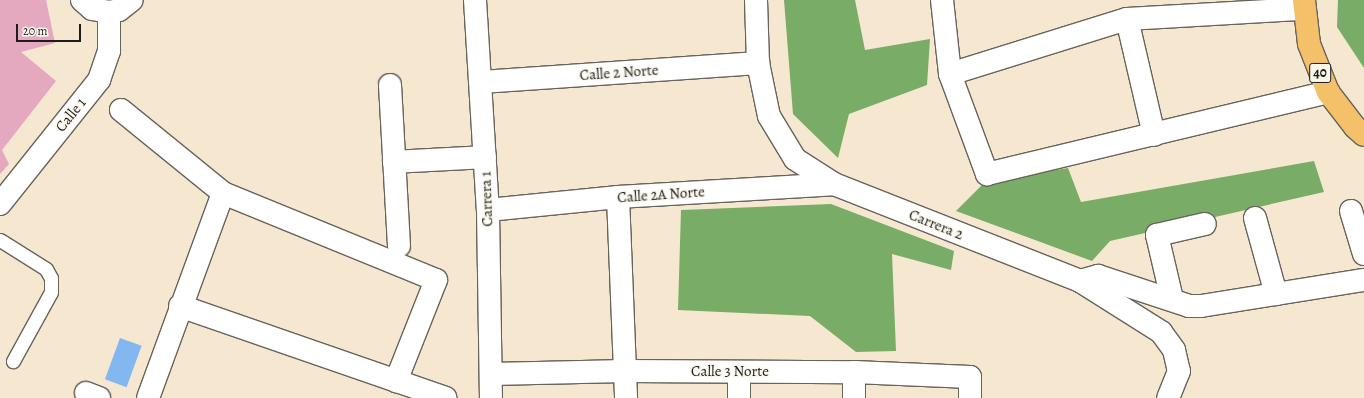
<!DOCTYPE html>
<html>
<head>
<meta charset="utf-8">
<style>
	body { margin:0 }
	#map { position:relative; width:1364px; height:398px; overflow:hidden; background:#f6e7d0; font-family:Alegreya,serif }
	div>[style] { position:absolute }
	[style*='--x'] { left:calc(var(--x)*1px); top:calc(var(--y)*1px); width:calc(var(--w)*1px); rotate:calc(var(--a)*1deg) }
	.forest>* { inset:0; background:#78ac67 }
	.water>* { inset:0; background:#82b7f0; transform-origin:0 0 }
	.building>* { inset:0; background:#e4a9be }
	.roads { filter:drop-shadow(1px 0 #68635b) drop-shadow(-1px 0 #68635b) drop-shadow(0 1px #68635b) drop-shadow(0 -1px #68635b) }
	.service>* { height:13px; margin:-6.5px; padding:0 6.5px; transform-origin:6.5px; border-radius:6.5px; background:#fff }
	.minor>* { height:22px; margin:-11px; padding:0 11px; transform-origin:11px; border-radius:11px; background:#fff }
	.tertiary>* { height:22px; margin:-11px; padding:0 11px; transform-origin:11px; border-radius:11px; background:#fff }
	.primary>* { height:22px; margin:-11px; padding:0 11px; transform-origin:11px; border-radius:11px; background:#f4c16a }
	span { translate:-50% -50%; white-space:nowrap; text-align:center; line-height:1.15; -webkit-text-stroke:3px #fbf7ec; paint-order:stroke }
	.shield-label span { padding:1px 3px; background:#fbf7ec; border:1px solid; border-radius:3px; -webkit-text-stroke-width:0 }
	.shield-label { font-size:14px; color:#1c1c1c; font-weight:700 }
	.street-label { font-size:15px; color:#1c1c1c }
	.scale { position:absolute; left:16px; top:24px; width:65px; height:18px; box-sizing:border-box; border:2px solid #1c1c1c; border-top:0; padding-left:5px; font-size:12px; line-height:14px; white-space:nowrap; color:#1c1c1c; -webkit-text-stroke:3px #fbf7ec; paint-order:stroke }
</style>
</head>
<body>
<div id="map">
	<div class="forest">
		<div style="clip-path:polygon(784px 0,855px 0,865px 50px,930px 39px,927px 85px,849px 114px,838px 158px,793px 114px)"></div>
		<div style="clip-path:polygon(1338px 0,1364px 0,1364px 68px,1337px 27px)"></div>
		<div style="clip-path:polygon(1314px 161px,1324px 192px,1110px 241px,1092px 261px,956px 211px,985px 182px,1068px 168px,1081px 202px)"></div>
		<div style="clip-path:polygon(831px 204px,954px 251px,951px 270px,892px 254px,896px 351px,856px 352px,810px 316px,678px 310px,681px 210px)"></div>
	</div>
	<div class="water">
		<div style="left:120px;top:338px;width:23px;height:44px;rotate:20deg"></div>
	</div>
	<div class="building">
		<div style="clip-path:polygon(0 0,46px 0,55px 43px,21px 52px,56px 81px,2px 150px,9px 164px,0 174px)"></div>
	</div>
	<div class="roads">
		<div class="service">
			<div style="--x:0;--y:240;--w:54;--a:32.2"></div>
			<div style="--x:46;--y:269;--w:10;--a:61"></div>
			<div style="--x:51;--y:278;--w:14;--a:90"></div>
			<div style="--x:51;--y:292;--w:79;--a:118.8"></div>
		</div>
		<div class="minor">
			<div style="--x:756;--y:0;--w:63;--a:88.2"></div>
			<div style="--x:758;--y:63;--w:54;--a:78.3"></div>
			<div style="--x:769;--y:116;--w:50;--a:58.8"></div>
			<div style="--x:795;--y:159;--w:46;--a:32.7"></div>
			<div style="--x:834;--y:184;--w:264;--a:21.5"></div>
			<div style="--x:1080;--y:281;--w:96;--a:32.2"></div>
			<div style="--x:1161;--y:332;--w:22;--a:54"></div>
			<div style="--x:1174;--y:350;--w:22;--a:77"></div>
			<div style="--x:1179;--y:371;--w:29;--a:112"></div>
			<div style="--x:942;--y:0;--w:74;--a:83.8"></div>
			<div style="--x:950;--y:74;--w:107;--a:69.7"></div>
			<div style="--x:987;--y:174;--w:351;--a:-13.5"></div>
			<div style="--x:1127;--y:19;--w:119;--a:76.9"></div>
			<div style="--x:950;--y:74;--w:185;--a:-17.3"></div>
			<div style="--x:1127;--y:19;--w:176;--a:-3.3"></div>
			<div style="--x:481;--y:82;--w:278;--a:-3.9"></div>
			<div style="--x:390;--y:85;--w:161;--a:86.8"></div>
			<div style="--x:121;--y:110;--w:132;--a:39.1"></div>
			<div style="--x:223;--y:193;--w:230;--a:22.2"></div>
			<div style="--x:436;--y:280;--w:109;--a:111.6"></div>
			<div style="--x:394;--y:162;--w:91;--a:-3.1"></div>
			<div style="--x:618;--y:197;--w:201;--a:87.7"></div>
			<div style="--x:0;--y:204;--w:159;--a:-51.4"></div>
			<div style="--x:99;--y:80;--w:31;--a:-71"></div>
			<div style="--x:109;--y:51;--w:39;--a:-90"></div>
			<div style="--x:488;--y:210;--w:131;--a:-5.7"></div>
			<div style="--x:618;--y:197;--w:216;--a:-3.4"></div>
			<div style="--x:1351;--y:211;--w:45;--a:73.2"></div>
			<div style="--x:1255;--y:218;--w:79;--a:74.6"></div>
			<div style="--x:1080;--y:281;--w:19;--a:-16"></div>
			<div style="--x:1098;--y:276;--w:96;--a:18.2"></div>
			<div style="--x:1189;--y:306;--w:12;--a:0"></div>
			<div style="--x:1201;--y:306;--w:165;--a:-9.1"></div>
			<div style="--x:1172;--y:299;--w:66;--a:-103.2"></div>
			<div style="--x:1157;--y:235;--w:49;--a:-12.9"></div>
			<div style="--x:180;--y:306;--w:281;--a:19.1"></div>
			<div style="--x:491;--y:374;--w:135;--a:-1.3"></div>
			<div style="--x:626;--y:371;--w:228;--a:0.3"></div>
			<div style="--x:854;--y:372;--w:116;--a:2.5"></div>
			<div style="--x:970;--y:377;--w:21;--a:90"></div>
			<div style="--x:86;--y:393;--w:14;--a:21"></div>
			<div style="--x:148;--y:398;--w:218;--a:-69.9"></div>
			<div style="--x:739;--y:398;--w:25;--a:-90"></div>
			<div style="--x:854;--y:398;--w:26;--a:-90"></div>
		</div>
		<div class="tertiary">
			<div style="--x:82;--y:0;--w:13;--a:42"></div>
			<div style="--x:92;--y:9;--w:17;--a:10"></div>
			<div style="--x:109;--y:12;--w:10;--a:-11"></div>
			<div style="--x:119;--y:10;--w:16;--a:-38"></div>
			<div style="--x:475;--y:0;--w:210;--a:86.5"></div>
			<div style="--x:488;--y:210;--w:188;--a:89.1"></div>
		</div>
		<div class="primary">
			<div style="--x:1304;--y:0;--w:44;--a:83.5"></div>
			<div style="--x:1309;--y:44;--w:52;--a:68.4"></div>
			<div style="--x:1328;--y:92;--w:44;--a:52.4"></div>
			<div style="--x:1355;--y:127;--w:12;--a:42"></div>
		</div>
	</div>
	<div class="shield-label">
		<span style="left:1320px;top:73px">40</span>
	</div>
	<div class="street-label">
		<span style="left:619px;top:73px;rotate:-4deg">Calle 2 Norte</span>
		<span style="left:71px;top:115px;rotate:-51deg">Calle 1</span>
		<span style="left:661px;top:195px;rotate:-4deg">Calle 2A Norte</span>
		<span style="left:487px;top:199px;rotate:-92deg">Carrera 1</span>
		<span style="left:936px;top:225px;rotate:22deg">Carrera 2</span>
		<span style="left:730px;top:372px">Calle 3 Norte</span>
	</div>
	<div class="scale">20 m</div>
</div>
</body>
</html>
